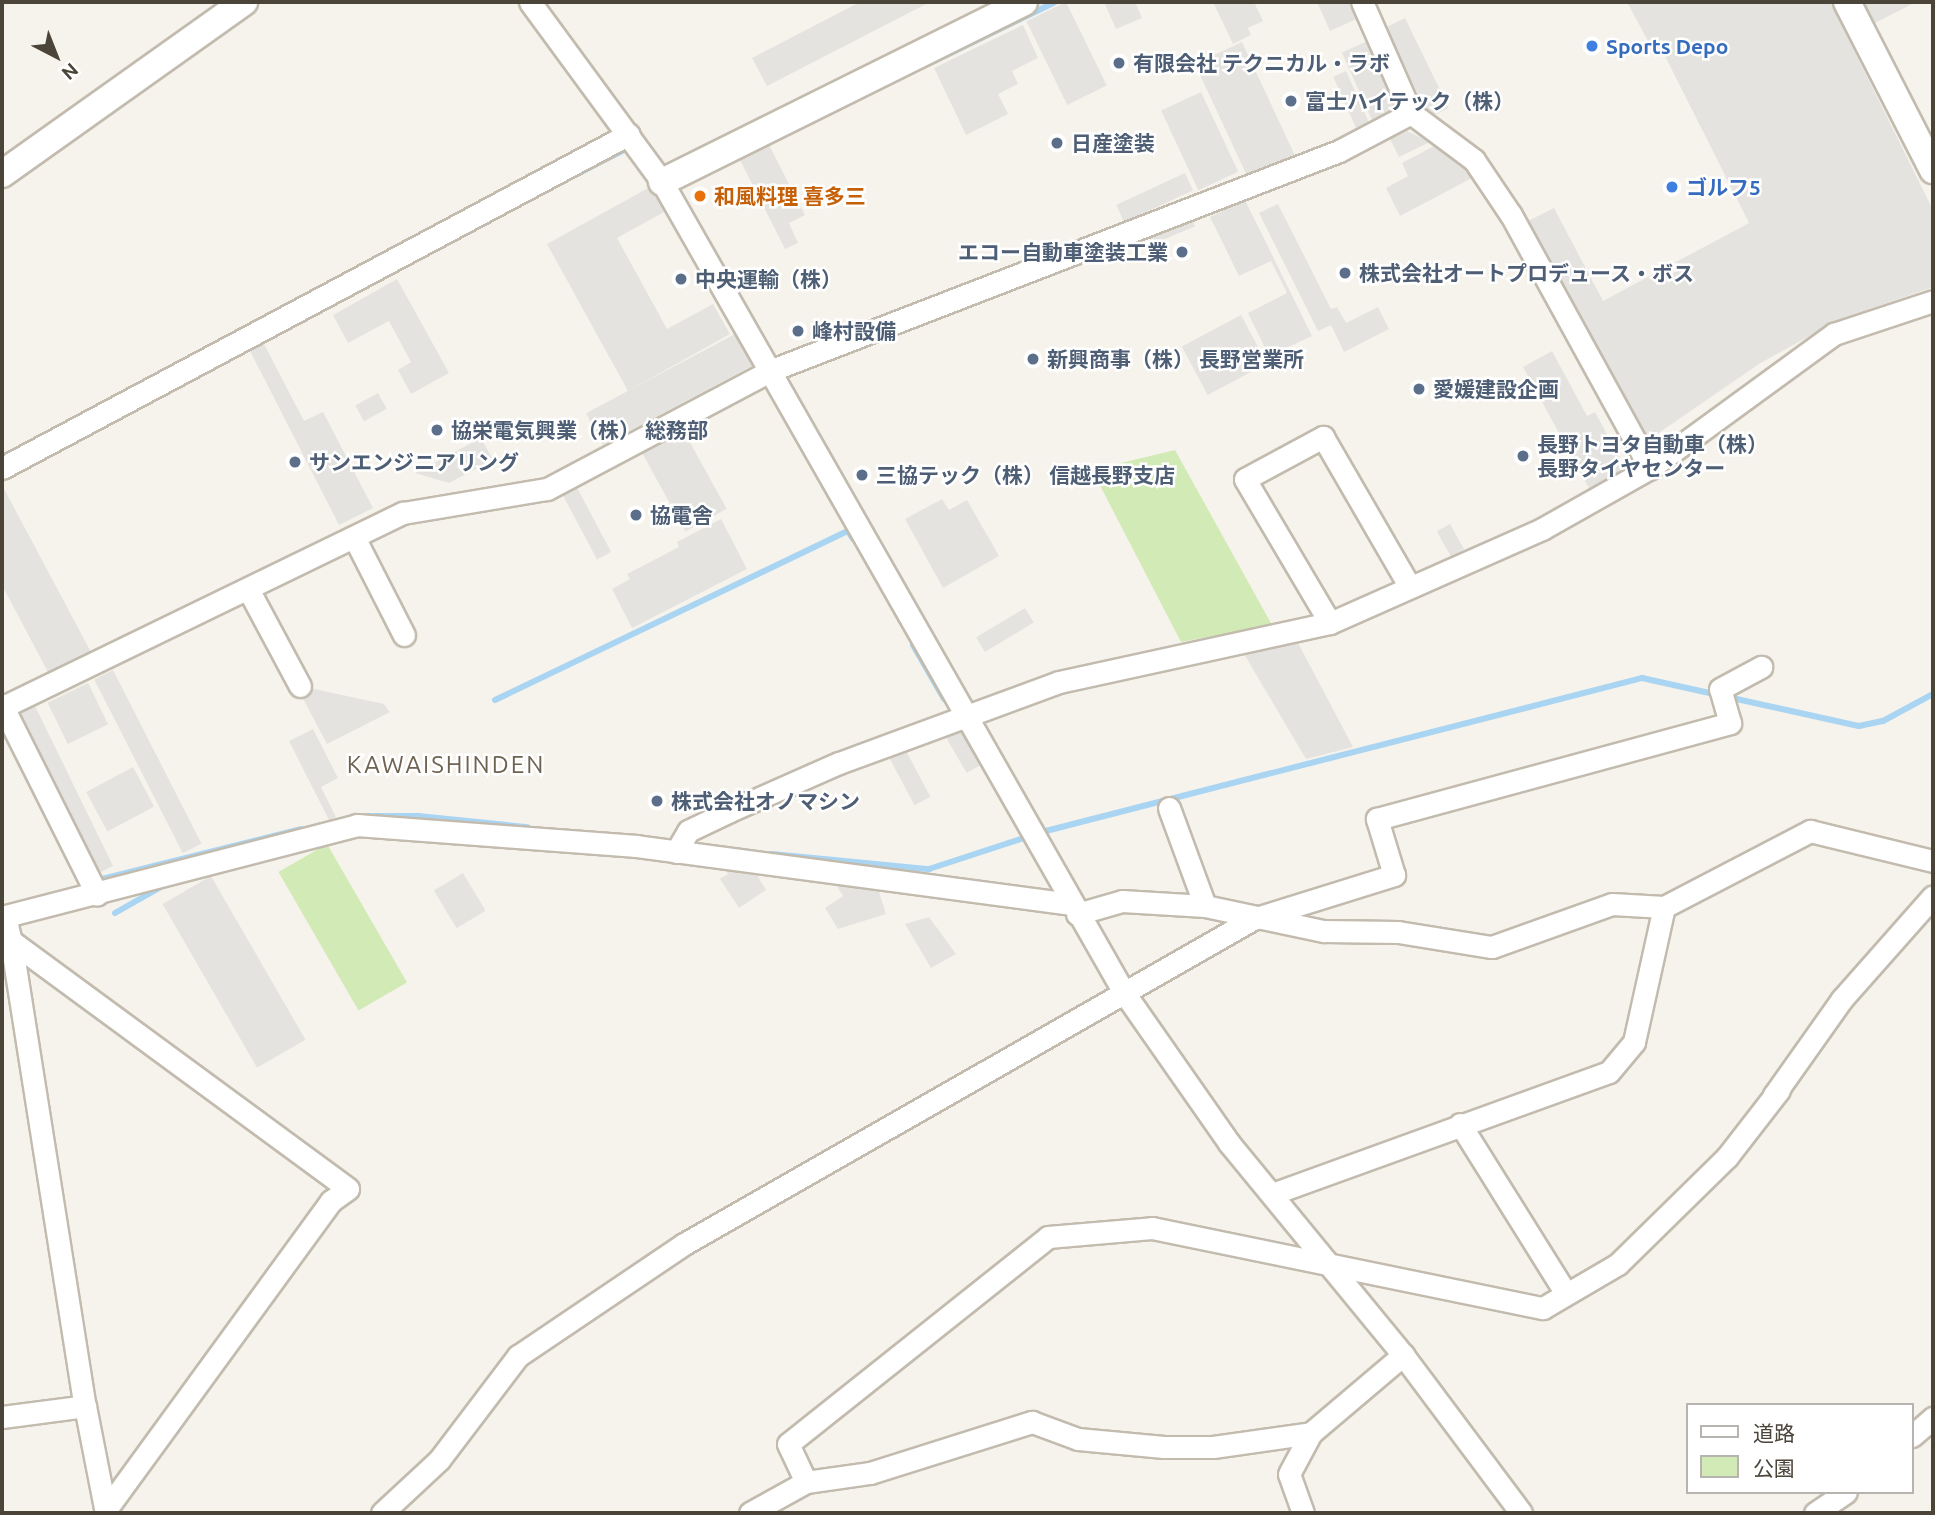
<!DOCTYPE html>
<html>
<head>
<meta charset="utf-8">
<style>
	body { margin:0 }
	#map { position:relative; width:1935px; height:1515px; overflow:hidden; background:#f6f3ec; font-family:Ubuntu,"Noto Sans JP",sans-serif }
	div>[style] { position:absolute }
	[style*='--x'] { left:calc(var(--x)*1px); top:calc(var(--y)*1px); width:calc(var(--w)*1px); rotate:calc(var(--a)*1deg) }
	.green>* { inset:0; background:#d2eab5; transform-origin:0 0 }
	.parking>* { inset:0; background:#e5e3e0; transform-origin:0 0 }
	.stream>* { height:6px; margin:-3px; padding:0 3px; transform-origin:3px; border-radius:3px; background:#a9d4f2 }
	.roads { filter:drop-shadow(2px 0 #c2bbae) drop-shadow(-2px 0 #c2bbae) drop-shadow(0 2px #c2bbae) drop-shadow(0 -2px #c2bbae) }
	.minor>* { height:21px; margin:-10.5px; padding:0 10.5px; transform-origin:10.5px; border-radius:10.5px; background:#fff }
	.tertiary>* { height:26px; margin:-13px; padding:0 13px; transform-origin:13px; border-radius:13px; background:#fff }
	.dots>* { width:19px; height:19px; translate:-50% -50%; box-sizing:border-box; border:4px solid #fff; border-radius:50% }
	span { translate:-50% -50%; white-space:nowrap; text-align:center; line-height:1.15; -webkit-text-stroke:5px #fff; paint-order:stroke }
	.shop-label { font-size:21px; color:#366cbe; font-weight:700 }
	.left { translate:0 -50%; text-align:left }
	.service-label { font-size:21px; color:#4e5e75; font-weight:700 }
	.right { translate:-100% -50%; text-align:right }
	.food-label { font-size:21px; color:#c56008; font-weight:700 }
	.quarter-label { font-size:24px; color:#6e6250; letter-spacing:2px }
	.frame { position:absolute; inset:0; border:4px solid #4b4439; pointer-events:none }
	.legend { position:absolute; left:1686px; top:1403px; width:228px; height:91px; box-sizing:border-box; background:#fff; border:2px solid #b7b4b0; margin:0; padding:9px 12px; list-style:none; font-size:21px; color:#4b4439 }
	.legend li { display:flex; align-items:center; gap:14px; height:35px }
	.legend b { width:35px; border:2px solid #b7b4b0 }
	.north { position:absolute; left:21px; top:21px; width:70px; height:70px; -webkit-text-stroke:5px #fff; paint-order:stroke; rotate:138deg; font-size:19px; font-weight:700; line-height:28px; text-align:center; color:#4b4439 }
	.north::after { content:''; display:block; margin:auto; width:24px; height:32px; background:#4b4439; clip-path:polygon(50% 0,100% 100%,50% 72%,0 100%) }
</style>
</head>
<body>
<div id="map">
	<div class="green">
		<div style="clip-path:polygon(1175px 450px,1272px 625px,1181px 642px,1092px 470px)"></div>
		<div style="left:327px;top:844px;width:160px;height:56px;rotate:60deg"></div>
	</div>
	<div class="parking">
		<div style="clip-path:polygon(860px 2px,930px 2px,767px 86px,752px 58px)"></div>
		<div style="left:1066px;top:2px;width:93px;height:44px;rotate:64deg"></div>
		<div style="clip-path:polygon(1104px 2px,1135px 2px,1142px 18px,1116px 29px)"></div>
		<div style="clip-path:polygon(1213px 2px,1254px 2px,1263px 21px,1248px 28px,1251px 35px,1233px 44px)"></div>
		<div style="clip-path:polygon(1317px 2px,1352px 2px,1359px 18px,1330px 31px)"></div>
		<div style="clip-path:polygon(1627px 2px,1830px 2px,1933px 210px,1933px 287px,1838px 320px,1759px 364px,1650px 439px,1642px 434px,1526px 222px,1554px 208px,1603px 301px,1749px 223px,1664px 54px,1656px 56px)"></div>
		<div style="clip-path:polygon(1858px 2px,1916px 2px,1869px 26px)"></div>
		<div style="left:1405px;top:18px;width:100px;height:22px;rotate:64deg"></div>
		<div style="clip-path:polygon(1023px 25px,1038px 58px,1012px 71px,1018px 84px,998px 94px,1008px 114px,966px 135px,934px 68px)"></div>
		<div style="left:1372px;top:39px;width:74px;height:33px;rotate:66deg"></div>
		<div style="left:1242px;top:42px;width:125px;height:52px;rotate:65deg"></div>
		<div style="left:1346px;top:71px;width:56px;height:14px;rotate:66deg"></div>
		<div style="left:1201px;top:92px;width:88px;height:44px;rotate:65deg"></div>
		<div style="clip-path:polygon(1407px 131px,1430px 142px,1399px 157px,1390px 139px)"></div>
		<div style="clip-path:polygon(769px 145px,805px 215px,789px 223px,798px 243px,785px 249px,740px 160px)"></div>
		<div style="clip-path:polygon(1436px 145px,1467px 164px,1474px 177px,1400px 216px,1386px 188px,1408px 176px,1402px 163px)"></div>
		<div style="left:1185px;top:173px;width:19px;height:76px;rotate:65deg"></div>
		<div style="clip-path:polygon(650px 187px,664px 212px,617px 238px,667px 329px,713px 304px,730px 334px,628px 391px,547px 244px)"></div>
		<div style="clip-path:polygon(1245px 200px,1312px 336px,1269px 356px,1248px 313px,1287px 293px,1271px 261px,1239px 276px,1210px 217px)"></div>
		<div style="clip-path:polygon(1278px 204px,1331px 309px,1337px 307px,1346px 323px,1378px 307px,1389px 329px,1344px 352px,1331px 325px,1318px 331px,1259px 213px)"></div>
		<div style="left:1192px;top:219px;width:8px;height:46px;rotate:67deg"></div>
		<div style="clip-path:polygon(397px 279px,449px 373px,411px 394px,398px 370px,411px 362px,389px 321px,348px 343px,333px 315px)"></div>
		<div style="left:1241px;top:315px;width:55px;height:67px;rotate:62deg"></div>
		<div style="left:737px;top:333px;width:36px;height:171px;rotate:62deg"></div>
		<div style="clip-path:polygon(262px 340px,304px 421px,323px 412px,373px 508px,339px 525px,248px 347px)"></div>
		<div style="clip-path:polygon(1552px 351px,1587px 416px,1595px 412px,1626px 470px,1590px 490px,1523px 367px)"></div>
		<div style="left:378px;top:393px;width:18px;height:26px;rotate:61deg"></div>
		<div style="left:683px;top:430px;width:90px;height:47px;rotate:61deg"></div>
		<div style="clip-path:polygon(481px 438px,493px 460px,449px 483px,415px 473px)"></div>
		<div style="left:575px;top:484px;width:77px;height:16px;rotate:62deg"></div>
		<div style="clip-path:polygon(2px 485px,92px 654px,50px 676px,2px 585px)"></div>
		<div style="clip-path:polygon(942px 499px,949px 510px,967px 500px,999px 556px,943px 588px,905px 519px)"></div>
		<div style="clip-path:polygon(721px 519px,747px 569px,632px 628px,612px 589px,630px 579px,627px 574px,679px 547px,677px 542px)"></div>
		<div style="left:1450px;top:524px;width:29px;height:15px;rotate:61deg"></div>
		<div style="left:1025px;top:608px;width:17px;height:57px;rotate:59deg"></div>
		<div style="clip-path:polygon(1297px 641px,1353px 747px,1306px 759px,1244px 654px)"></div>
		<div style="left:113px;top:670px;width:195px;height:21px;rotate:63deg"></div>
		<div style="left:88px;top:683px;width:46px;height:45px;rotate:64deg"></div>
		<div style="clip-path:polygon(314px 689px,384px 704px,390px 712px,327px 744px,301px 695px)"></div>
		<div style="left:35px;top:706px;width:178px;height:21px;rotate:64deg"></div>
		<div style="left:962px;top:725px;width:44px;height:20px;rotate:60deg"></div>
		<div style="clip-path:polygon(313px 729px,338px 778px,321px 787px,336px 817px,329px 820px,289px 741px)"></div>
		<div style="left:905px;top:749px;width:54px;height:18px;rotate:62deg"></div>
		<div style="left:133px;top:767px;width:45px;height:53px;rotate:62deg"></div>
		<div style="clip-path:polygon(724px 868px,755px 872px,766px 890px,739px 908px,720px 879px,728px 874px)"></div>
		<div style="left:463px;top:873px;width:44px;height:34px;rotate:59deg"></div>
		<div style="clip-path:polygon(830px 875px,875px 879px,886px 914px,838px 929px,825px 908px,843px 896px)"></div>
		<div style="left:211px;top:876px;width:189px;height:56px;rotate:60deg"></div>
		<div style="clip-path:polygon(929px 917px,956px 954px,931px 968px,905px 924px)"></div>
	</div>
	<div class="stream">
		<div style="--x:928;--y:64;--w:141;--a:-26"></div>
		<div style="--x:577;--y:174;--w:51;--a:-27.1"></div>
		<div style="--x:913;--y:645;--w:62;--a:60.1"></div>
		<div style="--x:495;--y:700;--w:391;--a:-25.6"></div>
		<div style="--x:848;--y:531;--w:9;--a:58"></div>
		<div style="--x:367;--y:816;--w:51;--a:0"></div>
		<div style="--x:418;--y:816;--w:110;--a:5.8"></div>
		<div style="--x:1038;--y:833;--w:624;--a:-14.39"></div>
		<div style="--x:1642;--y:678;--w:222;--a:12.5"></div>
		<div style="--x:1859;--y:726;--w:25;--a:-12"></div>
		<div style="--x:1883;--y:721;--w:57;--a:-28.4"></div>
		<div style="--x:772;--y:854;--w:158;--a:5.5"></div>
		<div style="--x:929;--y:869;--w:100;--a:-18.1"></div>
		<div style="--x:98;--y:880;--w:209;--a:-14.1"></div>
		<div style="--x:115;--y:913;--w:61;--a:-29.5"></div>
	</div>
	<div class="roads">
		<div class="minor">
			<div style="--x:530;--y:2;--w:223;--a:53.7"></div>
			<div style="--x:662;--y:182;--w:931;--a:60.32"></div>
			<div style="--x:1123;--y:991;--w:185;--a:55.1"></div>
			<div style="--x:1229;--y:1143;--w:274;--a:50.6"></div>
			<div style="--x:1403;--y:1355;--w:197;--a:53.2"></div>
			<div style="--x:1411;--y:113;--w:79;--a:36.7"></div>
			<div style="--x:1474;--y:160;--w:66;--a:56.1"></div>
			<div style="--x:1511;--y:215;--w:289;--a:61.2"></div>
			<div style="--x:2;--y:468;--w:710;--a:-28.04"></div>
			<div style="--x:354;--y:537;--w:110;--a:63"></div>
			<div style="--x:248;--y:589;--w:110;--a:61.8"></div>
			<div style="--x:1330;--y:623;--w:167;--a:-120.6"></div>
			<div style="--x:1245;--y:479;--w:89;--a:-28.3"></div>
			<div style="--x:1323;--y:437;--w:173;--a:59.9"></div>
			<div style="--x:2;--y:705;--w:212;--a:63.4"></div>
			<div style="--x:3;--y:707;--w:445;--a:-25.9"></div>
			<div style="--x:403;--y:513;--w:146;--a:-9.5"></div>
			<div style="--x:547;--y:489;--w:255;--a:-27.9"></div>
			<div style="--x:772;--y:370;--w:608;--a:-21.12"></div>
			<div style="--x:1339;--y:151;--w:81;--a:-27.8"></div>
			<div style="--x:1411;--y:113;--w:121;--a:-113.8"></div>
			<div style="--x:1169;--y:808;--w:104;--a:69.8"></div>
			<div style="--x:676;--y:852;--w:24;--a:-60"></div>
			<div style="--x:688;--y:831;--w:47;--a:-25.5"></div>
			<div style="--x:730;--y:811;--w:119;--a:-23.8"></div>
			<div style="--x:839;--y:763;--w:234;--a:-20.2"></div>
			<div style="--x:1059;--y:682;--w:277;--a:-12.3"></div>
			<div style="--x:1330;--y:623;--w:232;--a:-23.9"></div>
			<div style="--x:1542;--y:529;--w:124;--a:-29.5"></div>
			<div style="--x:1650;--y:468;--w:228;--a:-36.1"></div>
			<div style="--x:1834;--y:334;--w:104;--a:-18.4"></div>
			<div style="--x:1077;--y:914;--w:47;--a:-16.1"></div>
			<div style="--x:1122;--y:901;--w:83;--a:3.4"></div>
			<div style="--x:1205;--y:906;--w:122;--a:11.9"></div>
			<div style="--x:1324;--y:931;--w:74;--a:0.8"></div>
			<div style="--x:1398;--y:932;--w:95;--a:9.1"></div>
			<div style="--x:1492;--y:947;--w:127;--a:-19.7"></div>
			<div style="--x:1612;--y:904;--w:52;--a:3.3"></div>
			<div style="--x:1664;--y:907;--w:165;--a:-27.5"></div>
			<div style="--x:1810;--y:831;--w:127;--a:13.7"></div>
			<div style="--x:5;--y:916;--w:26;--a:77"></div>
			<div style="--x:11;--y:941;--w:418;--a:36.3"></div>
			<div style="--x:348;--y:1189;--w:21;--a:145"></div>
			<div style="--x:331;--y:1201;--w:381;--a:126.1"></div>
			<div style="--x:2;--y:917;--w:367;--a:-14.5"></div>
			<div style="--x:357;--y:825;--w:280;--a:4.3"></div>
			<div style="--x:636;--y:846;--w:439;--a:7.6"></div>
			<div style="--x:11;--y:941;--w:471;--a:81"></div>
			<div style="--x:85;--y:1406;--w:109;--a:78.9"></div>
			<div style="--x:1778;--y:1091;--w:6;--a:135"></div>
			<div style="--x:1774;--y:1095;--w:118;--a:-54.7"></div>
			<div style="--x:1842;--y:999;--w:137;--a:-48.5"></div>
			<div style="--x:1460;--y:1124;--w:198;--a:58"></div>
			<div style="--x:1272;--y:1194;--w:358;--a:-19.9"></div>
			<div style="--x:1609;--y:1072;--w:39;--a:-50"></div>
			<div style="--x:1634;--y:1042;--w:138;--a:-77.5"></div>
			<div style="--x:2;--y:1417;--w:84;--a:-7.5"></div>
			<div style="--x:1912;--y:1436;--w:28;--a:-41"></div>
			<div style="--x:806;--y:1482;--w:42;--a:-115.3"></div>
			<div style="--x:788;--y:1444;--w:332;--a:-38.5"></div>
			<div style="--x:1048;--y:1237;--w:104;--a:-4.9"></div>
			<div style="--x:1152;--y:1228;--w:399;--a:11.6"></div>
			<div style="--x:1543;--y:1308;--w:87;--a:-30.4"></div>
			<div style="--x:1618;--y:1264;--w:153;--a:-44.5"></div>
			<div style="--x:1727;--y:1157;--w:85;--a:-52.2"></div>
			<div style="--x:382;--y:1513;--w:78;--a:-42.9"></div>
			<div style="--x:439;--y:1460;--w:131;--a:-52.8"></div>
			<div style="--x:518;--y:1356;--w:200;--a:-34"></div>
			<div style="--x:684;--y:1244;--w:655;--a:-29.73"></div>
			<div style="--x:1253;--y:919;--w:148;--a:-17.3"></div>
			<div style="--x:1394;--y:875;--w:59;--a:-106.9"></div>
			<div style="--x:1377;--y:819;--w:366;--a:-15.2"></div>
			<div style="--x:1730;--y:723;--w:35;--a:-106"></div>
			<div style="--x:1720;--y:689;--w:47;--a:-28.2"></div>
			<div style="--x:750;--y:1513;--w:64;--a:-29"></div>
			<div style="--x:806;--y:1482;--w:65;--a:-8"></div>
			<div style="--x:870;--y:1473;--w:170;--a:-17.5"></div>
			<div style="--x:1032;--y:1422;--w:49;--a:20.3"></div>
			<div style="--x:1078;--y:1439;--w:86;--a:5.3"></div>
			<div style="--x:1164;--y:1447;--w:49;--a:0"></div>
			<div style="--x:1213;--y:1447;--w:99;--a:-8.1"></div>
			<div style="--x:1311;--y:1433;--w:121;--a:-40.3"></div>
			<div style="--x:1303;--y:1513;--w:41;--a:-109.7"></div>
			<div style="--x:1289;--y:1474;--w:47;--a:-61.8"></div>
			<div style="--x:1815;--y:1513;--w:37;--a:-34"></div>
		</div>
		<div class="tertiary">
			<div style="--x:1847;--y:2;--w:189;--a:62.9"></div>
			<div style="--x:2;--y:174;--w:297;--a:-35.4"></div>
			<div style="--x:662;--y:182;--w:404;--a:-26.4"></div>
		</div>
	</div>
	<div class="dots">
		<div style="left:1592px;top:46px;background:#3f7fe0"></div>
		<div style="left:1119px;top:63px;background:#5c6f8a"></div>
		<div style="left:1291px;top:101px;background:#5c6f8a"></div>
		<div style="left:1057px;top:143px;background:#5c6f8a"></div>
		<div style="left:1672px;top:187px;background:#3f7fe0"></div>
		<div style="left:700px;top:196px;background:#e8710a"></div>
		<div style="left:1182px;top:252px;background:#5c6f8a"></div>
		<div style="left:1345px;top:273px;background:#5c6f8a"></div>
		<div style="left:681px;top:279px;background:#5c6f8a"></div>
		<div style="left:798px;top:331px;background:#5c6f8a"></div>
		<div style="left:1033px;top:359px;background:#5c6f8a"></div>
		<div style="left:1419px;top:389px;background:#5c6f8a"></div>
		<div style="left:437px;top:430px;background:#5c6f8a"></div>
		<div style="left:1523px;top:456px;background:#5c6f8a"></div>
		<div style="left:295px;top:462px;background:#5c6f8a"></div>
		<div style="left:862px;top:475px;background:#5c6f8a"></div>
		<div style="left:636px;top:515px;background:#5c6f8a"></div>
		<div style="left:657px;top:801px;background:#5c6f8a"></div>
	</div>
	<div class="shop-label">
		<span class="left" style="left:1606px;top:46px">Sports Depo</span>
		<span class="left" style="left:1686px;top:187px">ゴルフ5</span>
	</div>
	<div class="service-label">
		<span class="left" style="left:1133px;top:63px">有限会社 テクニカル・ラボ</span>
		<span class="left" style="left:1305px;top:101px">富士ハイテック（株）</span>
		<span class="left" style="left:1071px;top:143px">日産塗装</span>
		<span class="right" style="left:1168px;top:252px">エコー自動車塗装工業</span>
		<span class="left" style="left:1359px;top:273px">株式会社オートプロデュース・ボス</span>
		<span class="left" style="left:695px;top:279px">中央運輸（株）</span>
		<span class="left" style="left:812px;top:331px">峰村設備</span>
		<span class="left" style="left:1047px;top:359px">新興商事（株） 長野営業所</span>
		<span class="left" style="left:1433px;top:389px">愛媛建設企画</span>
		<span class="left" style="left:451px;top:430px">協栄電気興業（株） 総務部</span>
		<span class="left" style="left:1537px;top:456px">長野トヨタ自動車（株）<br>長野タイヤセンター</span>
		<span class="left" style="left:309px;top:462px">サンエンジニアリング</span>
		<span class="left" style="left:876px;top:475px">三協テック（株） 信越長野支店</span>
		<span class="left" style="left:650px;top:515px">協電舎</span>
		<span class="left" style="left:671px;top:801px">株式会社オノマシン</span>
	</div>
	<div class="food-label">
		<span class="left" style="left:714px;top:196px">和風料理 喜多三</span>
	</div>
	<div class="quarter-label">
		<span style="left:446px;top:765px">KAWAISHINDEN</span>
	</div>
	<div class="frame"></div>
	<ul class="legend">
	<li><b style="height:9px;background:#fff"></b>道路</li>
	<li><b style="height:19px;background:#d2eab5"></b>公園</li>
	</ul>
	<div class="north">N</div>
</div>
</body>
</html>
